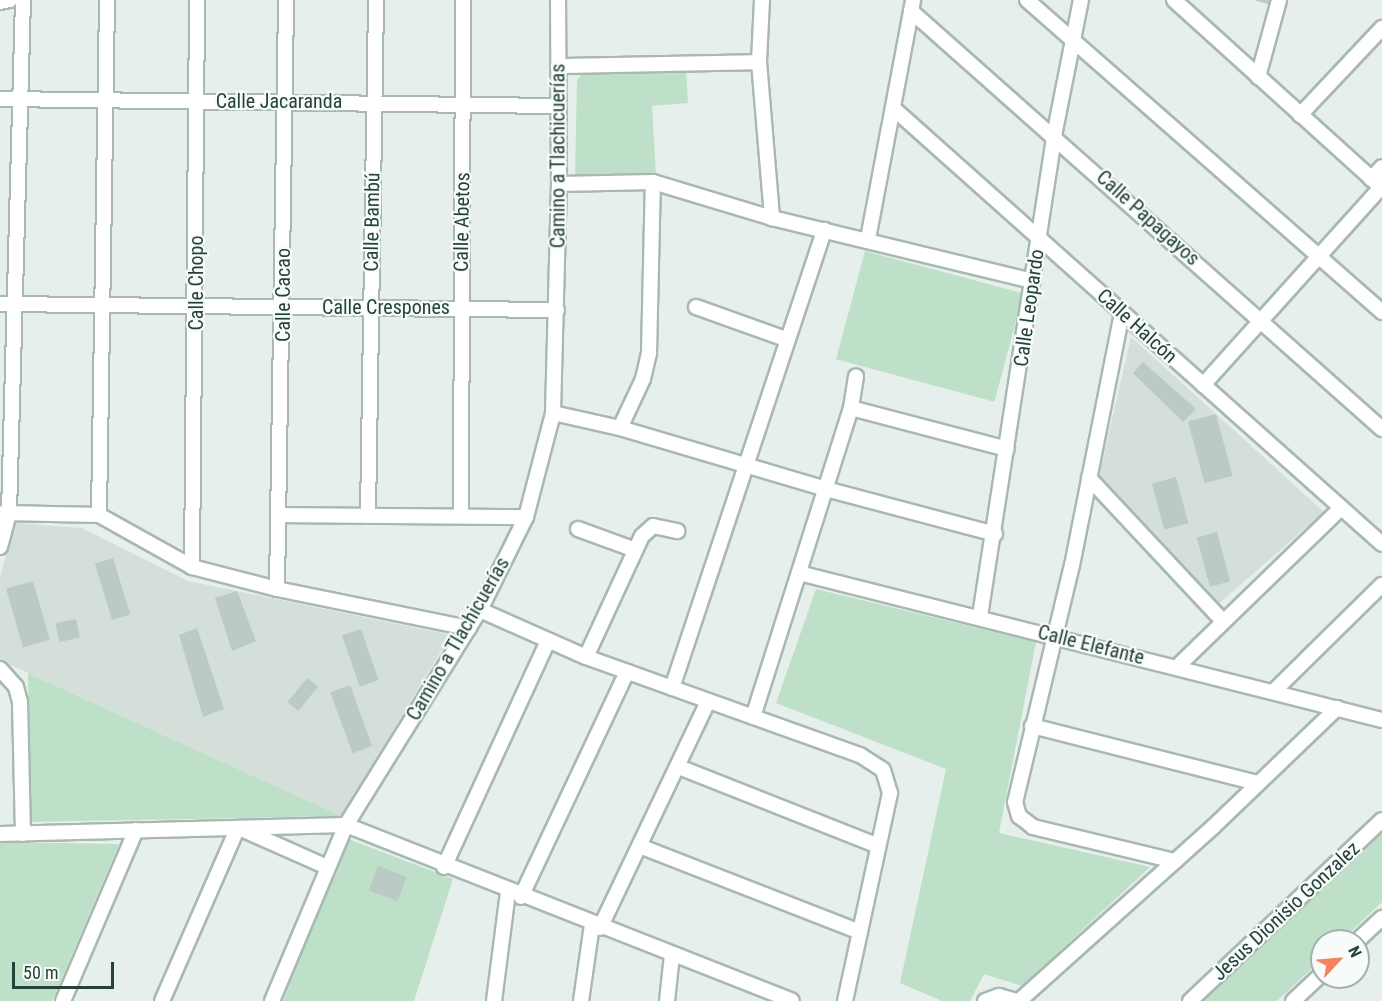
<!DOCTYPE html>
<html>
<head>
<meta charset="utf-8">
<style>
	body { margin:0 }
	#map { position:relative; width:1382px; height:1001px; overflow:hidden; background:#e6efeb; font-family:"Roboto Condensed",sans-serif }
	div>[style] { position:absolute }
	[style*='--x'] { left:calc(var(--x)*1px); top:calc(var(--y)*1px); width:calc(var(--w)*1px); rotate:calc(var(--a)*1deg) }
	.built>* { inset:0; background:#d4dfda }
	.green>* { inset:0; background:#bfe0c8; transform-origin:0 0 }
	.building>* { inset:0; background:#bbcac4; transform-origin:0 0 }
	.roads { filter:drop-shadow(2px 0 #a8b8b2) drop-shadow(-2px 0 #a8b8b2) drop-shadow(0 2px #a8b8b2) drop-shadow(0 -2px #a8b8b2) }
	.minor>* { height:14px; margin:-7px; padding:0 7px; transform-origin:7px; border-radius:7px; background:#fff }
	span { translate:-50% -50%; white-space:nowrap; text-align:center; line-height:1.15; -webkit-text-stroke:4.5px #f7fbf9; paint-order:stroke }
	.street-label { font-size:20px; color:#24423a }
	.north { position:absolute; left:1310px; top:929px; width:60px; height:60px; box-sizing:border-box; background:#f7fbf9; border:2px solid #a3b1ad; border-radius:50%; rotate:64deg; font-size:16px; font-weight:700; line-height:24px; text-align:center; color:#24423a }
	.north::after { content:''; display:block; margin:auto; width:21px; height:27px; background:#f4845f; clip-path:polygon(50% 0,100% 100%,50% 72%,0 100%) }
	.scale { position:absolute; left:12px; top:962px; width:102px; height:27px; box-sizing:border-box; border:3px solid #24423a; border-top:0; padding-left:8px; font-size:18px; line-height:21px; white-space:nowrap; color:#24423a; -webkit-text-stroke:4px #f7fbf9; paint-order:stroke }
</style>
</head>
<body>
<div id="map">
	<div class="built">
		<div style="clip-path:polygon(1131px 337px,1324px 512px,1216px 606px,1098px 480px)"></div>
		<div style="clip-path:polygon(15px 523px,81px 528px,188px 581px,451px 635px,341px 816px,0 660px,0 577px)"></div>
	</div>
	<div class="green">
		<div style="clip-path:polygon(686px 70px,688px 103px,652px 106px,656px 175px,575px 176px,577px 80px,584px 72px)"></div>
		<div style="left:865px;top:251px;width:164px;height:112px;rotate:15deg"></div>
		<div style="clip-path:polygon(816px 589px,1036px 642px,999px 833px,1150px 867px,1022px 986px,984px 974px,970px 1001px,942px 1001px,900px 983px,946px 769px,776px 703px)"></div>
		<div style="clip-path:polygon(28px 673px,341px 816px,30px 822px)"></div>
		<div style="clip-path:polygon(1382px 830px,1382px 902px,1341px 941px,1322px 941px,1322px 959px,1277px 1001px,1204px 1001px)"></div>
		<div style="clip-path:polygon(348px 839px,453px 879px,414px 1001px,283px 1001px)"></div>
		<div style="clip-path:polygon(0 842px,119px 844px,52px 1001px,0 1001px)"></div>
	</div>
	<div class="building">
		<div style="clip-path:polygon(1254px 0,1272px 0,1271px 5px)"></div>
		<div style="clip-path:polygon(1143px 362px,1196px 409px,1183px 422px,1133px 373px)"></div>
		<div style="left:1216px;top:414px;width:64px;height:29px;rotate:75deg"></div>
		<div style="left:1176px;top:477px;width:48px;height:25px;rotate:75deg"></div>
		<div style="left:1217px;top:532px;width:51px;height:21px;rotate:75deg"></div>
		<div style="left:113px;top:558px;width:59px;height:19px;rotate:73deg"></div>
		<div style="left:33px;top:581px;width:61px;height:28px;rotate:74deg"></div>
		<div style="clip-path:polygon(237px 591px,256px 641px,232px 651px,215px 598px)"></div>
		<div style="left:76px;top:619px;width:19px;height:21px;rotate:78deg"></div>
		<div style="clip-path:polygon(197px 628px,224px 709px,203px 717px,179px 635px)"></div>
		<div style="left:361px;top:629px;width:54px;height:20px;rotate:71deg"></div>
		<div style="left:307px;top:678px;width:14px;height:31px;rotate:39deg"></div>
		<div style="left:350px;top:685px;width:65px;height:21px;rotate:70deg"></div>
		<div style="left:378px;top:866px;width:31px;height:26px;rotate:21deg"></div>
	</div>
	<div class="roads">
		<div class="minor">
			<div style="--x:762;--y:0;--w:62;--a:92.8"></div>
			<div style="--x:759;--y:62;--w:157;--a:85.2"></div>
			<div style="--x:1027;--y:0;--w:473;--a:41.3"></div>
			<div style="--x:1174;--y:0;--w:280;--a:42.1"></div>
			<div style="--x:0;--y:2;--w:10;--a:-11"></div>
			<div style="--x:911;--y:11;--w:630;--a:41.59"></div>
			<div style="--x:558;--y:66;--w:201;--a:-1.1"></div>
			<div style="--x:1258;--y:77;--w:80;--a:-74.7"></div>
			<div style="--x:0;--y:99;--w:559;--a:0.72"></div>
			<div style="--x:893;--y:108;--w:655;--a:41.72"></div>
			<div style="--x:1300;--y:115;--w:120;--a:-46.7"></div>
			<div style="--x:1371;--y:179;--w:16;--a:-47"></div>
			<div style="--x:559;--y:184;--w:94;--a:-1.2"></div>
			<div style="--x:653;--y:182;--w:124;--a:16.8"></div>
			<div style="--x:772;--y:218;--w:268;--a:13.6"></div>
			<div style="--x:868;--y:239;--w:243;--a:-79.3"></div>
			<div style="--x:0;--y:304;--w:557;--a:0.62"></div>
			<div style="--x:696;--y:307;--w:96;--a:19.6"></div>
			<div style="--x:1122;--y:313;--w:257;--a:101.2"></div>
			<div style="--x:1072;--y:565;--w:244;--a:103.5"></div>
			<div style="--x:1015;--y:802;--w:15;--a:74"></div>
			<div style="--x:1019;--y:816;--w:18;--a:38"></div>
			<div style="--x:1033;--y:827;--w:146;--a:13.5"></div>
			<div style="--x:1203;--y:385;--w:266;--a:-48"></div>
			<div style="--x:851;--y:408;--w:161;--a:14.7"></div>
			<div style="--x:553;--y:413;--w:69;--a:12.6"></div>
			<div style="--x:620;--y:428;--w:215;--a:16.5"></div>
			<div style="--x:826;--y:489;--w:175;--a:14.9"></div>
			<div style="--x:620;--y:428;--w:54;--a:-64.9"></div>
			<div style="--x:643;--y:379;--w:27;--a:-77"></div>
			<div style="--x:649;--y:353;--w:171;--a:-88.7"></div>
			<div style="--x:1089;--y:478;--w:196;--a:46.9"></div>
			<div style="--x:3;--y:513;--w:96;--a:1.2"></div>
			<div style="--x:99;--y:515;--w:107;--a:29.2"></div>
			<div style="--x:192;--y:567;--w:88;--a:14.5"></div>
			<div style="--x:277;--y:589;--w:196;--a:11.5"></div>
			<div style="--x:99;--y:515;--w:515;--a:-89.11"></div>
			<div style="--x:280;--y:515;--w:246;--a:0.5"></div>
			<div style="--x:368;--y:516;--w:516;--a:-89.11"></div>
			<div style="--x:461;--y:516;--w:516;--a:-89.78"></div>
			<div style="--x:578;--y:529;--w:59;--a:20"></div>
			<div style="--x:0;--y:547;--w:35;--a:-75"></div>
			<div style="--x:9;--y:513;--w:513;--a:-88.44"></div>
			<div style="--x:192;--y:567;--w:567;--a:-89.49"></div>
			<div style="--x:799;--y:573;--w:601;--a:14.15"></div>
			<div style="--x:277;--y:589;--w:589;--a:-89.12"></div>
			<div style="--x:480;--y:610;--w:116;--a:23.9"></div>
			<div style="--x:586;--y:657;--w:291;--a:19.7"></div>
			<div style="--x:860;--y:755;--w:27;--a:33"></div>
			<div style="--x:883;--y:770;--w:24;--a:73"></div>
			<div style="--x:890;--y:793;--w:213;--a:102.2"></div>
			<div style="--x:980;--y:616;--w:486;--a:-81.2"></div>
			<div style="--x:1054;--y:136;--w:139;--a:-78.8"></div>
			<div style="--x:586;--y:657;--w:133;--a:-65.2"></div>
			<div style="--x:642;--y:536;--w:15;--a:-42"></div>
			<div style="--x:653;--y:526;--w:25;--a:12"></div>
			<div style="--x:1178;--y:666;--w:227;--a:-44.1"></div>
			<div style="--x:0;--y:669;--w:24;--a:48"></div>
			<div style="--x:16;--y:687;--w:16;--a:75"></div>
			<div style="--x:20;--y:702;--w:132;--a:88.7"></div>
			<div style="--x:672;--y:688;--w:483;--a:-71.6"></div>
			<div style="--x:1275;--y:690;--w:150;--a:-44.5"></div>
			<div style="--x:753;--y:717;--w:324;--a:-72.4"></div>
			<div style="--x:851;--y:408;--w:32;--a:-81"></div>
			<div style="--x:1032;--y:726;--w:233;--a:14.2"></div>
			<div style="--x:679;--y:767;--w:212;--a:21.6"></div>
			<div style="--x:246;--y:831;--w:89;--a:24"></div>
			<div style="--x:0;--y:834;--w:346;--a:-1.5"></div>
			<div style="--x:346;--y:825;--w:479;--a:21.5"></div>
			<div style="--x:642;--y:847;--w:234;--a:21.3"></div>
			<div style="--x:444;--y:867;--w:249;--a:-65.3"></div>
			<div style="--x:521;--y:897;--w:249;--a:-64.8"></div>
			<div style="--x:600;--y:928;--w:250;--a:-64.5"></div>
			<div style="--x:1357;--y:941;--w:34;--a:-43"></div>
			<div style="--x:63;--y:1001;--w:186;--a:-66.9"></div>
			<div style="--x:162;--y:1001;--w:188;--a:-66.4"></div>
			<div style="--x:272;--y:1001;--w:191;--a:-67.2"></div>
			<div style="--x:346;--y:825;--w:253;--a:-58.1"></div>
			<div style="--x:480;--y:610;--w:104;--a:-63.7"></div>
			<div style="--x:526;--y:517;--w:107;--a:-75.4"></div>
			<div style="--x:553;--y:413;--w:229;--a:-88.5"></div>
			<div style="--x:559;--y:184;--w:184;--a:-90.3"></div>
			<div style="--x:494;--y:1001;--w:110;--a:-82.7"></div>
			<div style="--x:581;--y:1001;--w:77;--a:-81.8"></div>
			<div style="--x:667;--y:1001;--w:46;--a:-83.8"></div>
			<div style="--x:985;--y:1001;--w:15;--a:-20"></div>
			<div style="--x:999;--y:996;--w:19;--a:16"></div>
			<div style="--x:1019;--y:1001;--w:261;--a:-41.9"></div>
			<div style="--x:1213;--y:827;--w:172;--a:-43.8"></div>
			<div style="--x:1190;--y:1001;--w:264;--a:-43.3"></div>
			<div style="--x:1293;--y:1001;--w:40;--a:-43"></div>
		</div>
	</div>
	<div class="street-label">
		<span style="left:279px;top:101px">Calle Jacaranda</span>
		<span style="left:558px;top:156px;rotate:-90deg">Camino a Tlachicuerías</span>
		<span style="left:1148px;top:218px;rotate:42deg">Calle Papagayos</span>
		<span style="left:372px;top:222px;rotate:-89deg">Calle Bambú</span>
		<span style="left:462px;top:222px;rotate:-89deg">Calle Abetos</span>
		<span style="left:196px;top:283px;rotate:-90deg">Calle Chopo</span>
		<span style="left:283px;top:295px;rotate:-90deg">Calle Cacao</span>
		<span style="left:386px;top:307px">Calle Crespones</span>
		<span style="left:1029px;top:308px;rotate:-82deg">Calle Leopardo</span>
		<span style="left:1137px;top:326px;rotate:42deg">Calle Halcón</span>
		<span style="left:458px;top:639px;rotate:-60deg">Camino a Tlachicuerías</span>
		<span style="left:1091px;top:645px;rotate:14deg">Calle Elefante</span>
		<span style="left:1286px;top:911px;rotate:-43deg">Jesus Dionisio Gonzalez</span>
	</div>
	<div class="north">N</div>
	<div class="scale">50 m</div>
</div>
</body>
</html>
